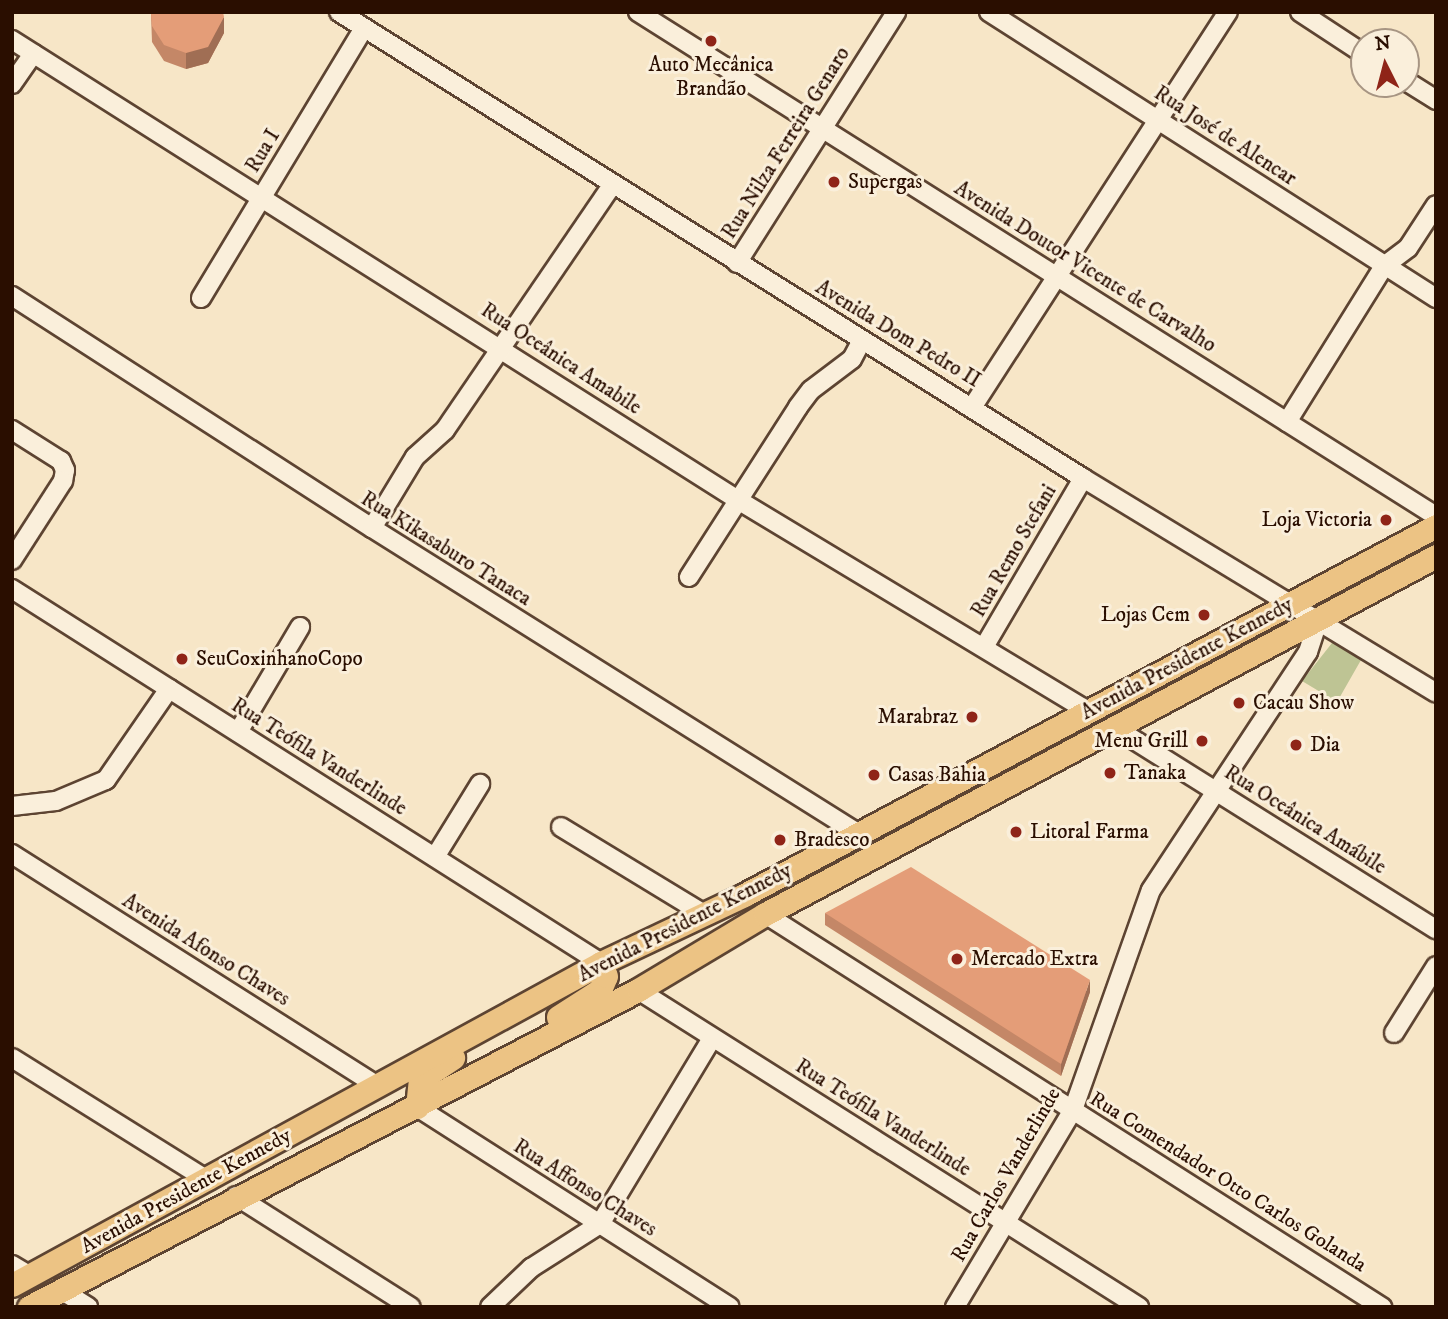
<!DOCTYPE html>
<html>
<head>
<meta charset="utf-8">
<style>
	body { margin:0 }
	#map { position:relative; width:1448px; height:1319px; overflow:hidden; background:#f7e6c7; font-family:"IM FELL DW Pica",serif }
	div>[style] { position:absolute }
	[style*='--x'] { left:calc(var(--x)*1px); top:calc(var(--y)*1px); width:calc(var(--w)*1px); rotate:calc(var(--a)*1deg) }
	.green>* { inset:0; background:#bec494 }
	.roads { filter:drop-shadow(2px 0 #5d4432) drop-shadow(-2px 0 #5d4432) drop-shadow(0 2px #5d4432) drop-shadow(0 -2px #5d4432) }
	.minor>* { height:18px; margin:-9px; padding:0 9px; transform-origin:9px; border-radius:9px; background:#faefdb }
	.major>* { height:23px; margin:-11.5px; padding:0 11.5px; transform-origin:11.5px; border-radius:11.5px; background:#ecc384 }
	.wall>* { inset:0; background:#c48767 }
	.shaded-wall>* { inset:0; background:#a06e54 }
	.building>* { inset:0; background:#e49d78 }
	.dots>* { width:19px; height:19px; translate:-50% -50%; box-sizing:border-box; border:4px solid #faefdb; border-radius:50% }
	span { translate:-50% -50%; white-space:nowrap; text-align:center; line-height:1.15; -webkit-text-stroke:6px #faefdb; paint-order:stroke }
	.poi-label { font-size:21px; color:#2a0e00 }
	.left { translate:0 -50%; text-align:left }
	.right { translate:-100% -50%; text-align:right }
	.street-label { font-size:21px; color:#2a0e00 }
	.frame { position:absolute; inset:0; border:14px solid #2a0e00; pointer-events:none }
	.north { position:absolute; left:1350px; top:28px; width:70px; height:70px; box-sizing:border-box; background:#faefdb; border:2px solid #a79583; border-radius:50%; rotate:354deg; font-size:19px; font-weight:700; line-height:28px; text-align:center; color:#2a0e00 }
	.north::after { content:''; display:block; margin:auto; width:24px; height:32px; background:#8f2418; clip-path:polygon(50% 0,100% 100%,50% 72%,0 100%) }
</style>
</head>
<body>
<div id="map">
	<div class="green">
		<div style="clip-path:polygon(1332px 643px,1348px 644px,1348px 652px,1361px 660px,1337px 702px,1302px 681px)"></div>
	</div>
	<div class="roads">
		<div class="minor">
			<div style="--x:339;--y:12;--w:878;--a:32.06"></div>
			<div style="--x:1083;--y:478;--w:413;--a:31.3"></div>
			<div style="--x:638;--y:12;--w:944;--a:32.28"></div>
			<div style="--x:989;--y:12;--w:531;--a:32.61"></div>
			<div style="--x:1300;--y:12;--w:77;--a:33.3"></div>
			<div style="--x:12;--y:40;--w:859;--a:32.36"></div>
			<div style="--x:738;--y:500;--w:410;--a:31.1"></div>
			<div style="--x:1406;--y:81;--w:36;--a:32"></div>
			<div style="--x:12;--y:84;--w:37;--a:-55"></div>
			<div style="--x:737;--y:263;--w:297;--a:-57.6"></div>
			<div style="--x:12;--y:296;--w:428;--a:32.8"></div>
			<div style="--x:372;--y:528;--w:575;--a:32.14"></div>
			<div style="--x:201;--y:298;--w:315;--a:-58.9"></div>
			<div style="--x:973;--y:406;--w:469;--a:-57.1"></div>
			<div style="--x:1287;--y:422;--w:184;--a:-58.1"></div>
			<div style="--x:1384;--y:266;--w:30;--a:-37"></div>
			<div style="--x:1408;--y:248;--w:51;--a:-56.9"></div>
			<div style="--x:12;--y:430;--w:58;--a:32.3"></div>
			<div style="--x:61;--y:461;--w:10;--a:66"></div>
			<div style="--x:65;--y:470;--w:11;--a:100"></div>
			<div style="--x:63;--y:481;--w:94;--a:122.8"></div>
			<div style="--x:372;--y:528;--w:83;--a:-58.8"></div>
			<div style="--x:415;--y:457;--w:40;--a:-42"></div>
			<div style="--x:445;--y:430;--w:297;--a:-55.7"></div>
			<div style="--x:689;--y:577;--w:202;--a:-57.3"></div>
			<div style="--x:798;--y:407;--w:21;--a:-53"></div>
			<div style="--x:811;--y:390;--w:51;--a:-37.1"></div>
			<div style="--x:852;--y:359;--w:21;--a:-62"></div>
			<div style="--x:12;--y:589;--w:698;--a:32.41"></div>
			<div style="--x:984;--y:647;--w:196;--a:-59.6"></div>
			<div style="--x:1115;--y:728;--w:379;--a:32.1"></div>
			<div style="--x:238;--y:732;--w:122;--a:-59.4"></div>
			<div style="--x:12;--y:806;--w:44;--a:-6.5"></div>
			<div style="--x:56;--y:801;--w:54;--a:-22.8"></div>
			<div style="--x:106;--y:780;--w:111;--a:-55.3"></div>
			<div style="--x:561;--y:827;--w:167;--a:31.3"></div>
			<div style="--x:12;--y:854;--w:430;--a:32.4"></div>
			<div style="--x:435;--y:857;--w:86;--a:-58.3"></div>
			<div style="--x:765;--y:914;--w:732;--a:32.5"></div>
			<div style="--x:638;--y:990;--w:593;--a:32.32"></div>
			<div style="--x:1394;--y:1033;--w:79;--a:-57.9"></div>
			<div style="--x:12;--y:1058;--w:232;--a:32"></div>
			<div style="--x:417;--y:1107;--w:371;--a:32.6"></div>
			<div style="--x:236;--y:1196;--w:207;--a:32.4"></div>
			<div style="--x:12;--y:1265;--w:21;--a:31"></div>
			<div style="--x:61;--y:1290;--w:32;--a:32"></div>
			<div style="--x:490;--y:1307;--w:57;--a:-43.6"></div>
			<div style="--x:531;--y:1268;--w:82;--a:-32.5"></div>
			<div style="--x:600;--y:1224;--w:217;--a:-58.9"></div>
			<div style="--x:955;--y:1307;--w:230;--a:-59.1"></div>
			<div style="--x:1073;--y:1110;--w:233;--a:-70.5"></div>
			<div style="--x:1151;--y:890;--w:285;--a:-56.6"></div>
			<div style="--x:1308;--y:652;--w:35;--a:-72"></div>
		</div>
		<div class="major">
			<div style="--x:558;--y:1017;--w:50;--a:-32.7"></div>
			<div style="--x:600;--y:990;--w:15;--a:-67"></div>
			<div style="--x:606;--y:976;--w:14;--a:-111"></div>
			<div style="--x:417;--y:1107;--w:27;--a:-84"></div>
			<div style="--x:420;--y:1080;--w:40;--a:-34"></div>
			<div style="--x:12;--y:1285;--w:671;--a:-28.66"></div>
			<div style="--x:601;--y:963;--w:158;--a:-25.4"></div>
			<div style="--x:744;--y:895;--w:784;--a:-28.07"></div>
			<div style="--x:29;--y:1307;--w:687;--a:-27.5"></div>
			<div style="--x:638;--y:990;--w:148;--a:-30.9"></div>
			<div style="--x:765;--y:914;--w:761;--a:-28.08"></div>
		</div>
	</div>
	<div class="wall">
		<div style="clip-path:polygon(151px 14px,224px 33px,208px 63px,186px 69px,164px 61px,152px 42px)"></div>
		<div style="clip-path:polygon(825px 913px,1090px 992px,1061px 1076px,825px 925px)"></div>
	</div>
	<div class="shaded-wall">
		<div style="clip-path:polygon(224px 17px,224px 33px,208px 63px,186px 69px,186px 53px)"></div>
		<div style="clip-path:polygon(1090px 980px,1090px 992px,1061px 1076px,1061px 1064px)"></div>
	</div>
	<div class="building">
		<div style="clip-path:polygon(152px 12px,223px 12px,224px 17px,208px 47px,186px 53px,164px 45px,152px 26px,151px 14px)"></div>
		<div style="clip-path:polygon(911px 867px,1090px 980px,1061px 1064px,825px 913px)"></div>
	</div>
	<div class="dots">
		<div style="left:711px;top:41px;background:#8f2418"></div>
		<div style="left:834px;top:182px;background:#8f2418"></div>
		<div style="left:1386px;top:520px;background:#8f2418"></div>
		<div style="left:1204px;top:615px;background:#8f2418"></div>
		<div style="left:182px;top:659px;background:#8f2418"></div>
		<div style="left:1239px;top:703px;background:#8f2418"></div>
		<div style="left:972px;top:717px;background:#8f2418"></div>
		<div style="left:1202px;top:741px;background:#8f2418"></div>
		<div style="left:1296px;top:745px;background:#8f2418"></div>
		<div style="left:1110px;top:773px;background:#8f2418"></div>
		<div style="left:874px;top:775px;background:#8f2418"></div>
		<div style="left:1016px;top:832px;background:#8f2418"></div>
		<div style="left:780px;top:840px;background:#8f2418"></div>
		<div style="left:957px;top:959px;background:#8f2418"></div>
	</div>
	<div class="poi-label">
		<span style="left:711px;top:77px">Auto Mecânica<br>Brandão</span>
		<span class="left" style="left:848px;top:182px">Supergas</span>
		<span class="right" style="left:1372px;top:520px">Loja Victoria</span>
		<span class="right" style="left:1190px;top:615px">Lojas Cem</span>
		<span class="left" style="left:196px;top:659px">SeuCoxinhanoCopo</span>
		<span class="left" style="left:1253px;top:703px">Cacau Show</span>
		<span class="right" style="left:958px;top:717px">Marabraz</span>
		<span class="right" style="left:1188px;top:741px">Menu Grill</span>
		<span class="left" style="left:1310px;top:745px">Dia</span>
		<span class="left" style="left:1124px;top:773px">Tanaka</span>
		<span class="left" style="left:888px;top:775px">Casas Bahia</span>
		<span class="left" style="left:1030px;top:832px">Litoral Farma</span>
		<span class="left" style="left:794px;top:840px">Bradesco</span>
		<span class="left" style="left:971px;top:959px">Mercado Extra</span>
	</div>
	<div class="street-label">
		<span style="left:1225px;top:136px;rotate:33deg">Rua José de Alencar</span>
		<span style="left:786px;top:143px;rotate:-58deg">Rua Nilza Ferreira Genaro</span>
		<span style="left:263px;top:151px;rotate:-59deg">Rua I</span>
		<span style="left:1085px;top:267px;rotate:32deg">Avenida Doutor Vicente de Carvalho</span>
		<span style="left:898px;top:334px;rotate:31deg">Avenida Dom Pedro II</span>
		<span style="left:561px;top:359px;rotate:33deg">Rua Oceânica Amabile</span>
		<span style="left:446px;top:549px;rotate:32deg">Rua Kikasaburo Tanaca</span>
		<span style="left:1014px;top:551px;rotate:-60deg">Rua Remo Stefani</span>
		<span style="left:1187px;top:659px;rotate:-28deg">Avenida Presidente Kennedy</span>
		<span style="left:319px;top:757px;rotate:32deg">Rua Teófila Vanderlinde</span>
		<span style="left:1305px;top:820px;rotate:32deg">Rua Oceânica Amábile</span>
		<span style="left:685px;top:923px;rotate:-27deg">Avenida Presidente Kennedy</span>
		<span style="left:206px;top:950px;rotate:32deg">Avenida Afonso Chaves</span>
		<span style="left:883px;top:1118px;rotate:32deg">Rua Teófila Vanderlinde</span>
		<span style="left:1006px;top:1175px;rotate:-60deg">Rua Carlos Vanderlinde</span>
		<span style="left:1228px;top:1182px;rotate:32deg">Rua Comendador Otto Carlos Golanda</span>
		<span style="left:585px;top:1188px;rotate:32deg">Rua Affonso Chaves</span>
		<span style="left:186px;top:1191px;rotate:-29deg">Avenida Presidente Kennedy</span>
	</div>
	<div class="frame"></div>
	<div class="north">N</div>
</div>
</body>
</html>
